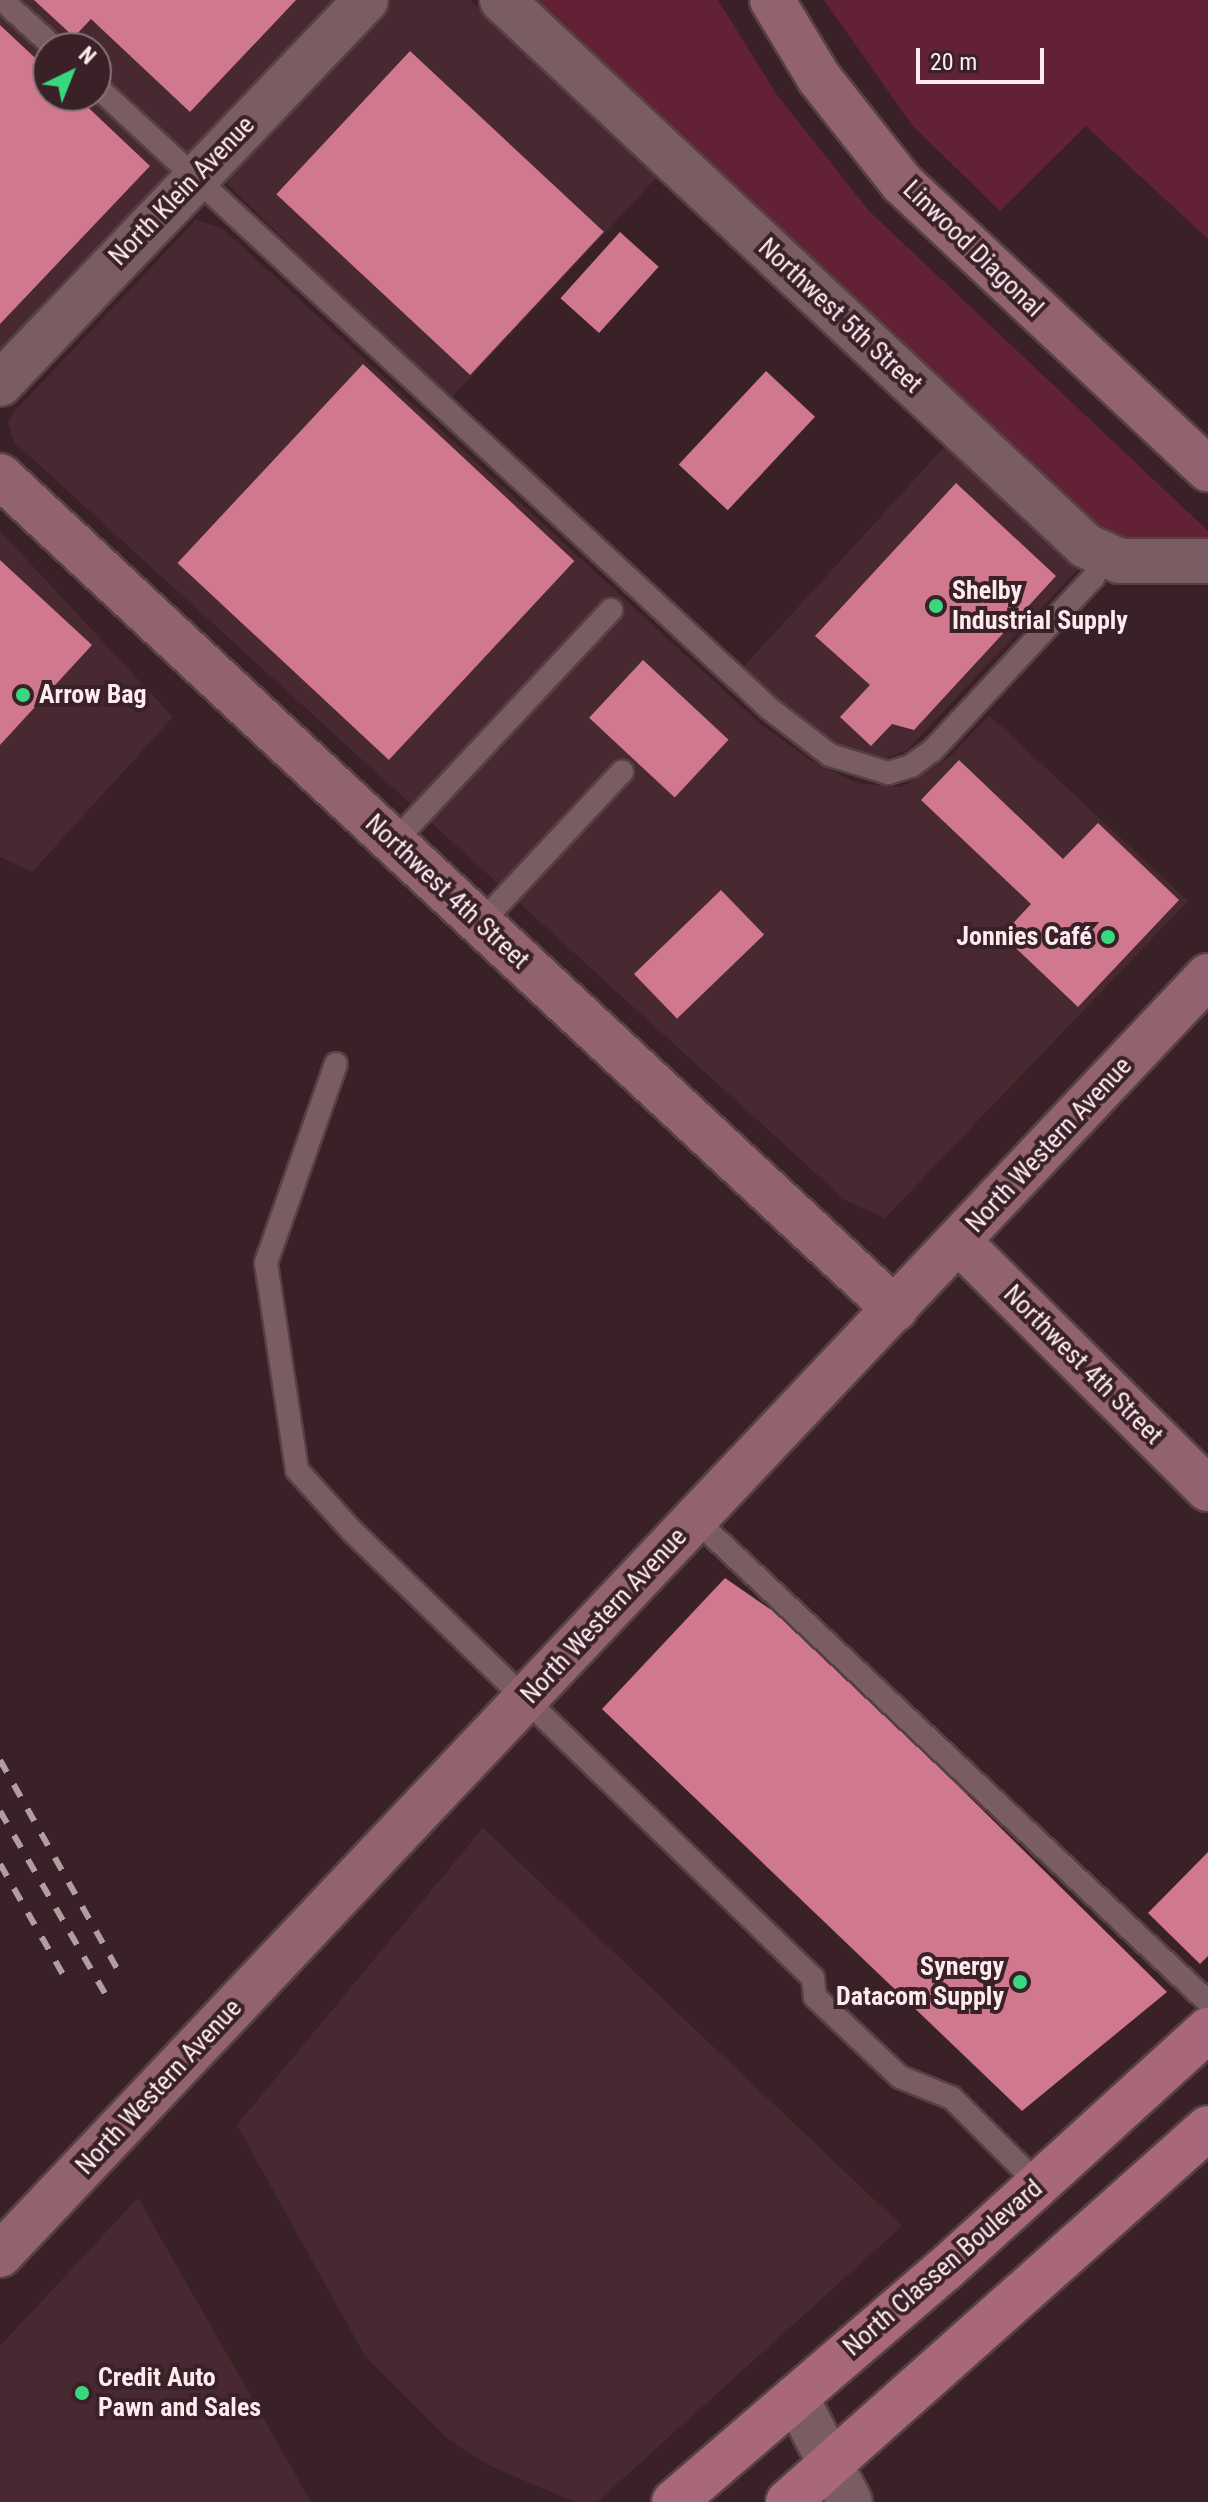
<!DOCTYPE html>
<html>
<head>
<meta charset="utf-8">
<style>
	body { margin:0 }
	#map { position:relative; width:1208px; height:2502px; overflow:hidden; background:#3a2127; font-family:"Roboto Condensed",sans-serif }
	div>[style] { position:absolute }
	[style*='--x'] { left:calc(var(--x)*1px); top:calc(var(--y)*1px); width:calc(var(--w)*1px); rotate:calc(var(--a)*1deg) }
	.built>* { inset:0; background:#492931 }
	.green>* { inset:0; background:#632136 }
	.building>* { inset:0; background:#cf788e; transform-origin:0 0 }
	.roads { filter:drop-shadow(2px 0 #564046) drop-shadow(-2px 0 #564046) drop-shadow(0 2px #564046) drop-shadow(0 -2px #564046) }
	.lane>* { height:22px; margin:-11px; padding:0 11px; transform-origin:11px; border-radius:11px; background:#7a5c63 }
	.street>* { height:44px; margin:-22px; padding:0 22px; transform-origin:22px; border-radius:22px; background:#7a5c63 }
	.secondary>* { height:44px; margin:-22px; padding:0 22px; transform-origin:22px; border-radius:22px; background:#92626e }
	.primary>* { height:44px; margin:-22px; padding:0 22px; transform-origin:22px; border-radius:22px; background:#a96879 }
	.rail>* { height:6px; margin-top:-3px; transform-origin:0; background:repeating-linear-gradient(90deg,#b29ea2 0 14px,transparent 0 28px) }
	.dots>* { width:22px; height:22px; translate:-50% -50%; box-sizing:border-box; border:4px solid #3a2127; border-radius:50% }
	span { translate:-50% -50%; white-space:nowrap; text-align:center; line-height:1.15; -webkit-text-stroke:8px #3a2127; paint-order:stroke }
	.street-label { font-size:26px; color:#fdebef }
	.poi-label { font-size:26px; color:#fdebef; font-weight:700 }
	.left { translate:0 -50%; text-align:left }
	.right { translate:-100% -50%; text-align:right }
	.north { position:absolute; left:32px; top:32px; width:80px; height:80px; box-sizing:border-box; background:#3a2127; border:2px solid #887277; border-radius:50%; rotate:43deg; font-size:22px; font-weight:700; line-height:32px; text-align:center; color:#fdebef }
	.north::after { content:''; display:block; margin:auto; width:28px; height:36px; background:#38d880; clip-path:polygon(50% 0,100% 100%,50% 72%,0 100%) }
	.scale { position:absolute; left:916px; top:48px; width:128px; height:36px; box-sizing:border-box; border:4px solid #fdebef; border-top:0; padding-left:10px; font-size:24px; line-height:28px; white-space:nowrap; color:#fdebef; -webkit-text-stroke:6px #3a2127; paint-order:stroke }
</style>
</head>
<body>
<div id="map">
	<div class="built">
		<div style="clip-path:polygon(evenodd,0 0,470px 0,659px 175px,448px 401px,192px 149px,0 353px,0 0,48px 48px,96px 48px,96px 96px,48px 96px,48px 48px)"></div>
		<div style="clip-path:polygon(196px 220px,222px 228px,758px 722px,810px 760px,856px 783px,902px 787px,950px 757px,989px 715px,1188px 901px,885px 1218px,845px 1200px,14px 442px,8px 422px,13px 413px)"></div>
		<div style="clip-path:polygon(947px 444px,1080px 567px,907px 750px,883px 759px,856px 757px,833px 748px,739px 672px)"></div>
		<div style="clip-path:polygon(0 531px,173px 717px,32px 872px,0 857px)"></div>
		<div style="clip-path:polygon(483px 1828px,902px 2226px,597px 2502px,575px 2502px,490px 2466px,448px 2439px,365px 2356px,237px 2125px)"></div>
		<div style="clip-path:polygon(138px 2198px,311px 2502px,0 2502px,0 2346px)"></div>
	</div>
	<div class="green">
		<div style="clip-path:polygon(528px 0,718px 0,777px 95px,869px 211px,1208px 531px,1208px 544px,1132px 548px,1101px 531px)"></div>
		<div style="clip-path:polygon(824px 0,1208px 0,1208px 239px,1086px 126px,1000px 211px,912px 125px)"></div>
	</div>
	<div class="building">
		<div style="clip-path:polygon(34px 0,296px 0,190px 112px,91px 19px,74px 37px)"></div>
		<div style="clip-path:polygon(0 25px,48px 70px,48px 96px,76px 96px,150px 166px,0 324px)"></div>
		<div style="left:410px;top:51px;width:265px;height:196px;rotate:43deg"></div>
		<div style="left:620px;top:232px;width:52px;height:89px;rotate:42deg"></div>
		<div style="left:363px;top:364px;width:289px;height:272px;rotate:43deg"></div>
		<div style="left:766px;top:371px;width:67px;height:128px;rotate:43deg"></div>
		<div style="clip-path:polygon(956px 483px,1056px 576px,914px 730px,892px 724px,871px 746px,840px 717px,870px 685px,815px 636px)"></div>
		<div style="clip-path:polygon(0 560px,92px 645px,0 745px)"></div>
		<div style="left:643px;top:660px;width:117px;height:79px;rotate:43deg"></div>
		<div style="clip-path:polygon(959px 760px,1063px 859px,1098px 823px,1179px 900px,1078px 1007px,1002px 935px,1031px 904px,921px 800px)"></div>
		<div style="left:721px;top:890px;width:62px;height:121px;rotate:46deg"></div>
		<div style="clip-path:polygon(725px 1578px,799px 1629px,1167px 1992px,1022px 2111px,602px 1709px)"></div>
		<div style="clip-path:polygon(1208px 1852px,1208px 1956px,1200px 1964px,1148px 1913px)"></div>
	</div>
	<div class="roads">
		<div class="lane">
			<div style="--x:2;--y:0;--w:72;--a:42.2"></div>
			<div style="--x:96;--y:86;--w:918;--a:42.75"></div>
			<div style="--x:770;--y:709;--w:76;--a:37.5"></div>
			<div style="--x:830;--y:755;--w:61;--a:17.2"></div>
			<div style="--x:888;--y:773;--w:24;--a:-17"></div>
			<div style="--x:911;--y:766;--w:26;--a:-36"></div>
			<div style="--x:932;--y:751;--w:236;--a:-47.1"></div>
			<div style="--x:1093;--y:578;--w:23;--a:-65"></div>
			<div style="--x:394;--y:842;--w:318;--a:-46.9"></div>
			<div style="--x:481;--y:923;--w:207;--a:-47"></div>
			<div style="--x:336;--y:1064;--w:211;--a:109.4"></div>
			<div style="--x:266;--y:1263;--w:209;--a:81.5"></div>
			<div style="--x:297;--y:1470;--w:82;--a:48"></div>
			<div style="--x:352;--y:1531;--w:642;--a:44.12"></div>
			<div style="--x:813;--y:1978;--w:19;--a:84"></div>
			<div style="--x:815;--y:1997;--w:117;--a:43.3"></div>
			<div style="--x:900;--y:2077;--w:56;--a:22"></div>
			<div style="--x:952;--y:2098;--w:122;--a:45"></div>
			<div style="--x:695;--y:1519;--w:705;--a:43.27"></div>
		</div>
		<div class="street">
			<div style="--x:502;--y:0;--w:799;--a:43.07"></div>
			<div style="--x:1086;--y:546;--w:36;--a:24"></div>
			<div style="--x:1119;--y:561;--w:89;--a:0"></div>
			<div style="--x:0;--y:384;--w:530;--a:-46.37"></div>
			<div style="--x:796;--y:2397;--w:118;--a:62.8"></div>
		</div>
		<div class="secondary">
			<div style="--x:772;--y:0;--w:91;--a:58.9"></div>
			<div style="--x:819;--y:78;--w:134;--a:51.7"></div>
			<div style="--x:902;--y:183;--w:419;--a:43.1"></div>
			<div style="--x:0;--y:476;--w:1223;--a:42.95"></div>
			<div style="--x:958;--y:1241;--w:352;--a:44.8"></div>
			<div style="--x:0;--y:2255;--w:1759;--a:-46.64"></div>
		</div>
		<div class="primary">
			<div style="--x:674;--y:2502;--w:356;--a:-40.7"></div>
			<div style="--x:944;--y:2270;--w:357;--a:-42.3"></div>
			<div style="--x:788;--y:2502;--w:562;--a:-41.68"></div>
		</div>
	</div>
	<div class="rail">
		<div style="--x:0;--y:1760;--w:251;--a:60.7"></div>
		<div style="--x:0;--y:1811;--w:217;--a:60.1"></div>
		<div style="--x:0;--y:1864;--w:137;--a:60.3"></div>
	</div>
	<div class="dots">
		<div style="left:936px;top:606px;background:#38d880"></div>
		<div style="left:23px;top:695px;background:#38d880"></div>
		<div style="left:1108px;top:937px;background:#38d880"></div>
		<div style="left:1020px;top:1982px;background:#38d880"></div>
		<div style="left:82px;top:2393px;background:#38d880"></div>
	</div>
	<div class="street-label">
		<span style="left:182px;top:191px;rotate:-46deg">North Klein Avenue</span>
		<span style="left:973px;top:249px;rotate:44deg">Linwood Diagonal</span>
		<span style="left:840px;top:316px;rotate:43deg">Northwest 5th Street</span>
		<span style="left:447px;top:892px;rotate:43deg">Northwest 4th Street</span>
		<span style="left:1049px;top:1145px;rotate:-47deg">North Western Avenue</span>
		<span style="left:1083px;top:1365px;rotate:45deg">Northwest 4th Street</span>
		<span style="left:604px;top:1616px;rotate:-47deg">North Western Avenue</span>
		<span style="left:159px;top:2087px;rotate:-47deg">North Western Avenue</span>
		<span style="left:943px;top:2268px;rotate:-41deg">North Classen Boulevard</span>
	</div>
	<div class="poi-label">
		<span class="left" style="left:952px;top:606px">Shelby<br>Industrial Supply</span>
		<span class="left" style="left:39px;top:695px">Arrow Bag</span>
		<span class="right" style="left:1092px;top:937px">Jonnies Café</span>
		<span class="right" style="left:1004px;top:1982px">Synergy<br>Datacom Supply</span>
		<span class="left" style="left:98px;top:2393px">Credit Auto<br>Pawn and Sales</span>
	</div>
	<div class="north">N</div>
	<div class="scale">20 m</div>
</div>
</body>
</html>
